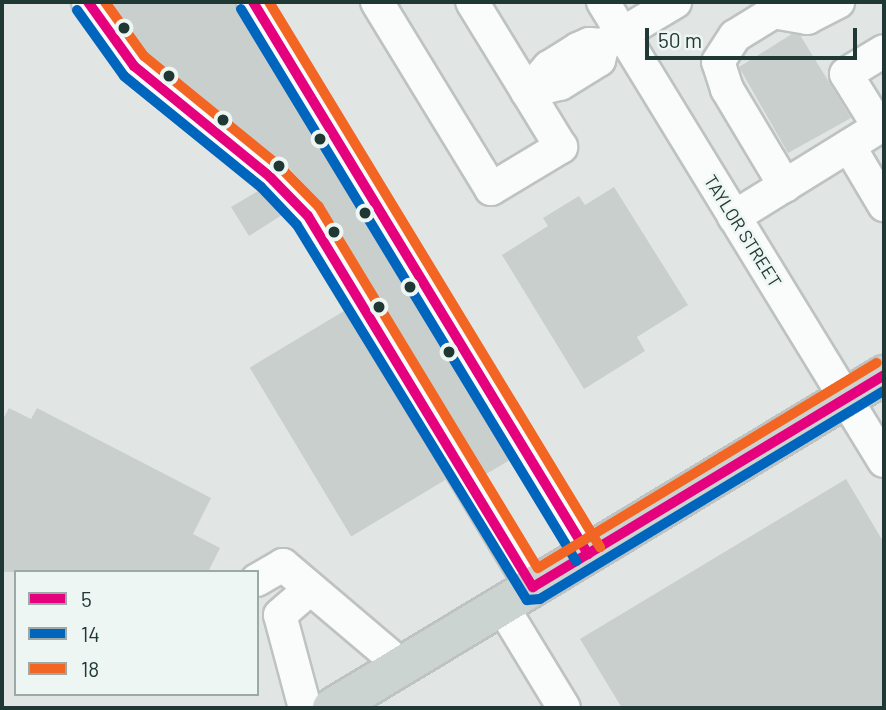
<!DOCTYPE html>
<html>
<head>
<meta charset="utf-8">
<style>
	body { margin:0 }
	#map { position:relative; width:886px; height:710px; overflow:hidden; background:#e1e6e4; font-family:Barlow,sans-serif }
	div>[style] { position:absolute }
	[style*='--x'] { left:calc(var(--x)*1px); top:calc(var(--y)*1px); width:calc(var(--w)*1px); rotate:calc(var(--a)*1deg) }
	.building>* { inset:0; background:#c9cfcd; transform-origin:0 0 }
	.roads { filter:drop-shadow(2px 0 #bec3c1) drop-shadow(-2px 0 #bec3c1) drop-shadow(0 2px #bec3c1) drop-shadow(0 -2px #bec3c1) }
	.minor>* { height:32px; margin:-16px; padding:0 16px; transform-origin:16px; border-radius:16px; background:#fafbfb }
	.major>* { height:38px; margin:-19px; padding:0 19px; transform-origin:19px; border-radius:19px; background:#ccd4d2 }
	.bus-1>* { height:10px; margin:-5px; padding:0 5px; transform-origin:5px; border-radius:5px; background:#e5007d }
	.bus-2>* { height:10px; margin:-5px; padding:0 5px; transform-origin:5px; border-radius:5px; background:#0065bd }
	.bus-3>* { height:10px; margin:-5px; padding:0 5px; transform-origin:5px; border-radius:5px; background:#f26522 }
	.dots>* { width:19px; height:19px; translate:-50% -50%; box-sizing:border-box; border:4px solid #eef6f3; border-radius:50% }
	span { translate:-50% -50%; white-space:nowrap; text-align:center; line-height:1.15; -webkit-text-stroke:5px #eef6f3; paint-order:stroke }
	.street-label { font-size:18px; color:#203834 }
	.frame { position:absolute; inset:0; border:4px solid #203834; pointer-events:none }
	.legend { position:absolute; left:14px; top:570px; width:245px; height:126px; box-sizing:border-box; background:#eef6f3; border:2px solid #9caaa7; margin:0; padding:9px 12px; list-style:none; font-size:21px; color:#203834 }
	.legend li { display:flex; align-items:center; gap:14px; height:35px }
	.legend b { width:35px; border:2px solid #9caaa7 }
	.scale { position:absolute; left:645px; top:28px; width:212px; height:32px; box-sizing:border-box; border:4px solid #203834; border-top:0; padding-left:9px; font-size:21px; line-height:24px; white-space:nowrap; color:#203834; -webkit-text-stroke:5px #eef6f3; paint-order:stroke }
</style>
</head>
<body>
<div id="map">
	<div class="building">
		<div style="clip-path:polygon(110px 2px,235px 2px,510px 460px,486px 474px,321px 203px,291px 170px,148px 53px)"></div>
		<div style="clip-path:polygon(792px 34px,800px 35px,851px 118px,788px 153px,739px 67px)"></div>
		<div style="clip-path:polygon(614px 187px,688px 305px,637px 337px,645px 351px,584px 389px,502px 255px,548px 226px,543px 218px,579px 196px,585px 205px)"></div>
		<div style="clip-path:polygon(258px 191px,282px 215px,249px 236px,231px 207px)"></div>
		<div style="left:344px;top:311px;width:197px;height:110px;rotate:59deg"></div>
		<div style="clip-path:polygon(9px 408px,31px 419px,37px 408px,211px 498px,193px 534px,220px 548px,208px 572px,2px 572px,2px 421px)"></div>
		<div style="clip-path:polygon(846px 479px,884px 543px,884px 708px,622px 708px,580px 639px)"></div>
	</div>
	<div class="roads">
		<div class="minor">
			<div style="--x:88;--y:2;--w:79;--a:54.3"></div>
			<div style="--x:134;--y:66;--w:176;--a:39.2"></div>
			<div style="--x:270;--y:177;--w:54;--a:45.7"></div>
			<div style="--x:308;--y:216;--w:434;--a:58.8"></div>
			<div style="--x:253;--y:2;--w:646;--a:58.75"></div>
			<div style="--x:377;--y:2;--w:219;--a:58.6"></div>
			<div style="--x:491;--y:189;--w:82;--a:-31"></div>
			<div style="--x:561;--y:147;--w:170;--a:-121.5"></div>
			<div style="--x:603;--y:2;--w:538;--a:58.53"></div>
			<div style="--x:773;--y:12;--w:35;--a:10"></div>
			<div style="--x:807;--y:18;--w:35;--a:-27"></div>
			<div style="--x:603;--y:45;--w:14;--a:-176"></div>
			<div style="--x:589;--y:44;--w:12;--a:156"></div>
			<div style="--x:578;--y:49;--w:34;--a:148"></div>
			<div style="--x:549;--y:67;--w:33;--a:131"></div>
			<div style="--x:527;--y:92;--w:34;--a:-14"></div>
			<div style="--x:560;--y:84;--w:46;--a:-31.6"></div>
			<div style="--x:599;--y:60;--w:16;--a:-75"></div>
			<div style="--x:603;--y:45;--w:84;--a:-30.8"></div>
			<div style="--x:879;--y:127;--w:62;--a:-121.9"></div>
			<div style="--x:846;--y:74;--w:44;--a:-31.2"></div>
			<div style="--x:849;--y:146;--w:69;--a:59.3"></div>
			<div style="--x:785;--y:186;--w:113;--a:-120.9"></div>
			<div style="--x:727;--y:89;--w:28;--a:-108"></div>
			<div style="--x:718;--y:62;--w:31;--a:-57"></div>
			<div style="--x:735;--y:36;--w:65;--a:-31.7"></div>
			<div style="--x:734;--y:217;--w:176;--a:-31.8"></div>
			<div style="--x:257;--y:580;--w:30;--a:-30"></div>
			<div style="--x:283;--y:565;--w:156;--a:40.3"></div>
			<div style="--x:502;--y:606;--w:119;--a:58.7"></div>
			<div style="--x:305;--y:708;--w:96;--a:-105"></div>
			<div style="--x:280;--y:615;--w:40;--a:-41"></div>
		</div>
		<div class="major">
			<div style="--x:332;--y:708;--w:645;--a:-31.1"></div>
		</div>
	</div>
	<div class="bus-1">
		<div style="--x:88;--y:2;--w:79;--a:54.3"></div>
		<div style="--x:134;--y:66;--w:176;--a:39.2"></div>
		<div style="--x:270;--y:177;--w:54;--a:45.7"></div>
		<div style="--x:308;--y:216;--w:434;--a:58.8"></div>
		<div style="--x:533;--y:587;--w:410;--a:-31.1"></div>
		<div style="--x:253;--y:2;--w:646;--a:58.75"></div>
	</div>
	<div class="bus-2">
		<div style="--x:241;--y:9;--w:646;--a:58.75"></div>
		<div style="--x:77;--y:10;--w:81;--a:54.5"></div>
		<div style="--x:124;--y:76;--w:176;--a:39"></div>
		<div style="--x:261;--y:187;--w:52;--a:46.5"></div>
		<div style="--x:297;--y:225;--w:440;--a:58.5"></div>
		<div style="--x:527;--y:600;--w:13;--a:-4"></div>
		<div style="--x:540;--y:599;--w:402;--a:-31.2"></div>
	</div>
	<div class="bus-3">
		<div style="--x:105;--y:2;--w:67;--a:54.2"></div>
		<div style="--x:144;--y:56;--w:174;--a:39.2"></div>
		<div style="--x:279;--y:166;--w:57;--a:45.7"></div>
		<div style="--x:319;--y:207;--w:422;--a:58.8"></div>
		<div style="--x:538;--y:568;--w:396;--a:-31.2"></div>
		<div style="--x:269;--y:2;--w:638;--a:58.73"></div>
	</div>
	<div class="dots">
		<div style="left:124px;top:28px;background:#203834"></div>
		<div style="left:169px;top:76px;background:#203834"></div>
		<div style="left:223px;top:120px;background:#203834"></div>
		<div style="left:320px;top:139px;background:#203834"></div>
		<div style="left:279px;top:166px;background:#203834"></div>
		<div style="left:365px;top:213px;background:#203834"></div>
		<div style="left:334px;top:232px;background:#203834"></div>
		<div style="left:410px;top:287px;background:#203834"></div>
		<div style="left:379px;top:307px;background:#203834"></div>
		<div style="left:449px;top:352px;background:#203834"></div>
	</div>
	<div class="street-label">
		<span style="left:743px;top:231px;rotate:58deg">TAYLOR STREET</span>
	</div>
	<div class="frame"></div>
	<ul class="legend">
	<li><b style="height:9px;background:#e5007d"></b>5</li>
	<li><b style="height:9px;background:#0065bd"></b>14</li>
	<li><b style="height:9px;background:#f26522"></b>18</li>
	</ul>
	<div class="scale">50 m</div>
</div>
</body>
</html>
